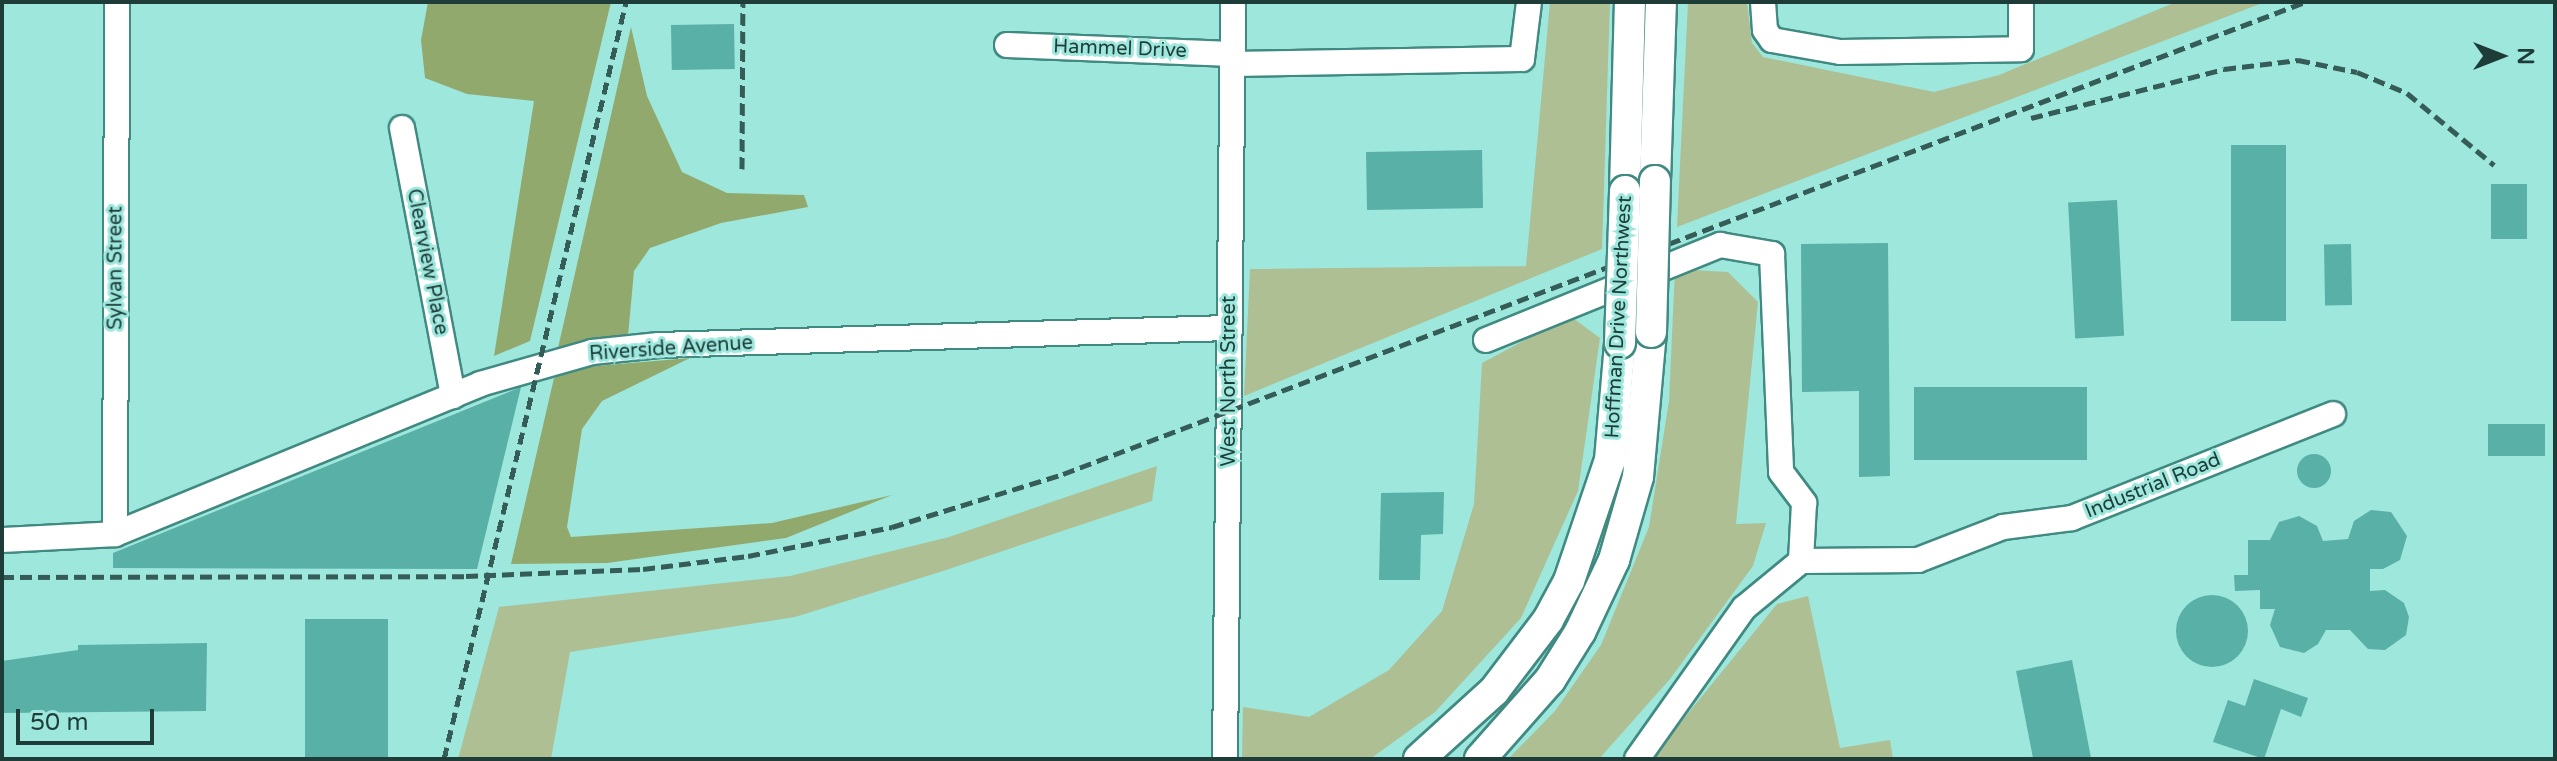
<!DOCTYPE html>
<html>
<head>
<meta charset="utf-8">
<style>
	body { margin:0 }
	#map { position:relative; width:2557px; height:761px; overflow:hidden; background:#9de7dd; font-family:"Varela Round",sans-serif }
	div>[style] { position:absolute }
	[style*='--x'] { left:calc(var(--x)*1px); top:calc(var(--y)*1px); width:calc(var(--w)*1px); rotate:calc(var(--a)*1deg) }
	.green>* { inset:0; background:#aebf94 }
	.forest>* { inset:0; background:#92a96d }
	.building>* { inset:0; background:#59b0a6; transform-origin:0 0 }
	.round { border-radius:50% }
	.roads { filter:drop-shadow(2px 0 #408a82) drop-shadow(-2px 0 #408a82) drop-shadow(0 2px #408a82) drop-shadow(0 -2px #408a82) }
	.minor>* { height:24px; margin:-12px; padding:0 12px; transform-origin:12px; border-radius:12px; background:#fff }
	.major>* { height:30px; margin:-15px; padding:0 15px; transform-origin:15px; border-radius:15px; background:#fff }
	.rail>* { height:5px; margin-top:-2.5px; transform-origin:0; background:repeating-linear-gradient(90deg,#355c57 0 12px,transparent 0 18px) }
	.bridges { filter:drop-shadow(2px 0 #408a82) drop-shadow(-2px 0 #408a82) drop-shadow(0 2px #408a82) drop-shadow(0 -2px #408a82) }
	.major-bridge>* { height:30px; margin:-15px; padding:0 15px; transform-origin:15px; border-radius:15px; background:#fff }
	span { translate:-50% -50%; white-space:nowrap; text-align:center; line-height:1.15; -webkit-text-stroke:6px #9de7dd; paint-order:stroke }
	.street-label { font-size:20px; color:#1e3d39 }
	.frame { position:absolute; inset:0; border:4px solid #1e3d39; pointer-events:none }
	.north { position:absolute; left:2461px; top:16px; width:80px; height:80px; -webkit-text-stroke:6px #9de7dd; paint-order:stroke; rotate:90deg; font-size:22px; font-weight:700; line-height:32px; text-align:center; color:#1e3d39 }
	.north::after { content:''; display:block; margin:auto; width:28px; height:36px; background:#1e3d39; clip-path:polygon(50% 0,100% 100%,50% 72%,0 100%) }
	.scale { position:absolute; left:16px; top:709px; width:138px; height:36px; box-sizing:border-box; border:4px solid #1e3d39; border-top:0; padding-left:10px; font-size:24px; line-height:28px; white-space:nowrap; color:#1e3d39; -webkit-text-stroke:6px #9de7dd; paint-order:stroke }
</style>
</head>
<body>
<div id="map">
	<div class="green">
		<div style="clip-path:polygon(1550px 2px,1610px 2px,1602px 249px,1244px 396px,1250px 269px,1526px 266px)"></div>
		<div style="clip-path:polygon(1688px 2px,1747px 2px,1752px 43px,1763px 57px,1934px 92px,1999px 75px,2176px 2px,2265px 2px,1677px 227px)"></div>
		<div style="clip-path:polygon(1675px 269px,1728px 272px,1758px 302px,1736px 524px,1766px 523px,1753px 566px,1670px 679px,1599px 759px,1508px 759px,1555px 711px,1601px 645px,1649px 527px,1669px 401px)"></div>
		<div style="clip-path:polygon(1570px 316px,1600px 338px,1578px 491px,1521px 618px,1435px 712px,1370px 759px,1242px 759px,1243px 707px,1309px 717px,1389px 670px,1442px 611px,1474px 504px,1482px 363px)"></div>
		<div style="clip-path:polygon(1157px 466px,1152px 501px,943px 571px,795px 617px,570px 652px,551px 759px,458px 759px,499px 607px,790px 576px,949px 537px)"></div>
		<div style="clip-path:polygon(1808px 596px,1840px 748px,1890px 740px,1893px 759px,1651px 759px,1777px 604px)"></div>
	</div>
	<div class="forest">
		<div style="clip-path:polygon(428px 2px,611px 2px,530px 341px,494px 356px,534px 101px,467px 94px,425px 78px,421px 40px)"></div>
		<div style="clip-path:polygon(631px 27px,647px 96px,682px 172px,727px 193px,804px 195px,808px 207px,721px 223px,650px 248px,634px 271px,628px 336px,558px 348px)"></div>
		<div style="clip-path:polygon(690px 358px,602px 401px,582px 429px,567px 527px,571px 537px,772px 523px,892px 495px,786px 538px,607px 563px,511px 564px,554px 378px,584px 367px)"></div>
	</div>
	<div class="building">
		<div style="left:734px;top:24px;width:45px;height:63px;rotate:89deg"></div>
		<div style="left:2231px;top:145px;width:55px;height:176px"></div>
		<div style="left:1482px;top:150px;width:58px;height:116px;rotate:89deg"></div>
		<div style="left:2491px;top:184px;width:36px;height:55px"></div>
		<div style="left:2117px;top:200px;width:136px;height:49px;rotate:87deg"></div>
		<div style="clip-path:polygon(1888px 243px,1890px 476px,1859px 477px,1859px 391px,1802px 392px,1801px 244px)"></div>
		<div style="left:2351px;top:244px;width:61px;height:27px;rotate:89deg"></div>
		<div style="clip-path:polygon(521px 387px,477px 569px,113px 568px,113px 553px)"></div>
		<div style="left:1914px;top:387px;width:173px;height:73px"></div>
		<div style="left:2488px;top:424px;width:57px;height:32px"></div>
		<div class="round" style="left:2297px;top:454px;width:34px;height:34px"></div>
		<div style="clip-path:polygon(1444px 492px,1443px 534px,1421px 535px,1420px 580px,1379px 580px,1381px 493px)"></div>
		<div style="clip-path:polygon(2371px 510px,2391px 512px,2407px 536px,2400px 560px,2383px 569px,2370px 569px,2370px 591px,2385px 590px,2404px 603px,2409px 617px,2406px 635px,2385px 650px,2368px 649px,2350px 630px,2326px 630px,2318px 644px,2304px 653px,2280px 647px,2270px 625px,2275px 609px,2260px 609px,2260px 590px,2235px 591px,2234px 575px,2248px 575px,2248px 540px,2270px 540px,2279px 522px,2299px 516px,2317px 526px,2323px 541px,2348px 539px,2354px 521px)"></div>
		<div class="round" style="left:2176px;top:595px;width:72px;height:72px"></div>
		<div style="left:305px;top:619px;width:83px;height:139px"></div>
		<div style="clip-path:polygon(207px 643px,206px 711px,2px 713px,2px 661px,78px 650px,78px 645px)"></div>
		<div style="left:2072px;top:660px;width:101px;height:57px;rotate:79deg"></div>
		<div style="clip-path:polygon(2254px 679px,2308px 698px,2301px 717px,2281px 709px,2264px 759px,2213px 742px,2228px 700px,2245px 706px)"></div>
	</div>
	<div class="roads">
		<div class="minor">
			<div style="--x:1763;--y:2;--w:28;--a:86"></div>
			<div style="--x:1765;--y:30;--w:12;--a:55"></div>
			<div style="--x:1772;--y:40;--w:69;--a:10"></div>
			<div style="--x:1840;--y:52;--w:181;--a:-0.9"></div>
			<div style="--x:2021;--y:49;--w:47;--a:-90"></div>
			<div style="--x:1007;--y:45;--w:225;--a:2.3"></div>
			<div style="--x:1232;--y:64;--w:290;--a:-1"></div>
			<div style="--x:1522;--y:59;--w:57;--a:-83"></div>
			<div style="--x:402;--y:128;--w:273;--a:79.2"></div>
			<div style="--x:1486;--y:340;--w:253;--a:-22.1"></div>
			<div style="--x:1720;--y:245;--w:53;--a:9.8"></div>
			<div style="--x:1772;--y:254;--w:218;--a:87.6"></div>
			<div style="--x:1781;--y:472;--w:39;--a:53"></div>
			<div style="--x:1804;--y:503;--w:58;--a:93"></div>
			<div style="--x:115;--y:534;--w:532;--a:-89.78"></div>
			<div style="--x:2;--y:540;--w:113;--a:-3"></div>
			<div style="--x:115;--y:534;--w:395;--a:-22.3"></div>
			<div style="--x:480;--y:384;--w:116;--a:-15.9"></div>
			<div style="--x:592;--y:352;--w:67;--a:-6"></div>
			<div style="--x:659;--y:345;--w:570;--a:-1.71"></div>
			<div style="--x:1225;--y:759;--w:757;--a:-89.39"></div>
			<div style="--x:1637;--y:759;--w:185;--a:-54.7"></div>
			<div style="--x:1744;--y:608;--w:74;--a:-39.5"></div>
			<div style="--x:1801;--y:561;--w:117;--a:-0.5"></div>
			<div style="--x:1918;--y:560;--w:91;--a:-21.2"></div>
			<div style="--x:2003;--y:527;--w:70;--a:-7.4"></div>
			<div style="--x:2072;--y:518;--w:281;--a:-21.7"></div>
		</div>
		<div class="major">
			<div style="--x:1655;--y:181;--w:179;--a:-88.1"></div>
			<div style="--x:1625;--y:191;--w:189;--a:-88.5"></div>
			<div style="--x:1419;--y:759;--w:101;--a:-42.2"></div>
			<div style="--x:1494;--y:691;--w:89;--a:-52.7"></div>
			<div style="--x:1548;--y:620;--w:44;--a:-61.7"></div>
			<div style="--x:1569;--y:581;--w:128;--a:-71.3"></div>
			<div style="--x:1610;--y:460;--w:117;--a:-85.1"></div>
			<div style="--x:1480;--y:759;--w:106;--a:-48.5"></div>
			<div style="--x:1550;--y:680;--w:57;--a:-58"></div>
			<div style="--x:1580;--y:632;--w:80;--a:-64.7"></div>
			<div style="--x:1614;--y:560;--w:86;--a:-73.9"></div>
			<div style="--x:1638;--y:477;--w:146;--a:-84.9"></div>
		</div>
	</div>
	<div class="rail">
		<div style="--x:2031;--y:118;--w:199;--a:-14.2"></div>
		<div style="--x:2224;--y:69;--w:75;--a:-6.9"></div>
		<div style="--x:2298;--y:60;--w:60;--a:11.5"></div>
		<div style="--x:2357;--y:72;--w:54;--a:22.8"></div>
		<div style="--x:2407;--y:93;--w:113;--a:39.6"></div>
		<div style="--x:742;--y:169;--w:167;--a:-89.7"></div>
		<div style="--x:2;--y:577;--w:464;--a:-0.1"></div>
		<div style="--x:466;--y:576;--w:177;--a:-2.3"></div>
		<div style="--x:643;--y:569;--w:106;--a:-7.1"></div>
		<div style="--x:748;--y:556;--w:147;--a:-11.4"></div>
		<div style="--x:892;--y:527;--w:179;--a:-17.2"></div>
		<div style="--x:1063;--y:474;--w:1329;--a:-20.81"></div>
		<div style="--x:444;--y:759;--w:779;--a:-76.48"></div>
	</div>
	<div class="bridges">
		<div class="major-bridge">
			<div style="--x:1651;--y:332;--w:151;--a:-88.5"></div>
			<div style="--x:1620;--y:343;--w:152;--a:-88.1"></div>
		</div>
	</div>
	<div class="street-label">
		<span style="left:1120px;top:49px;rotate:2deg">Hammel Drive</span>
		<span style="left:427px;top:262px;rotate:79deg">Clearview Place</span>
		<span style="left:116px;top:268px;rotate:-90deg">Sylvan Street</span>
		<span style="left:1619px;top:317px;rotate:-87deg">Hoffman Drive Northwest</span>
		<span style="left:671px;top:349px;rotate:-4deg">Riverside Avenue</span>
		<span style="left:1229px;top:381px;rotate:-90deg">West North Street</span>
		<span style="left:2153px;top:486px;rotate:-22deg">Industrial Road</span>
	</div>
	<div class="frame"></div>
	<div class="north">N</div>
	<div class="scale">50 m</div>
</div>
</body>
</html>
